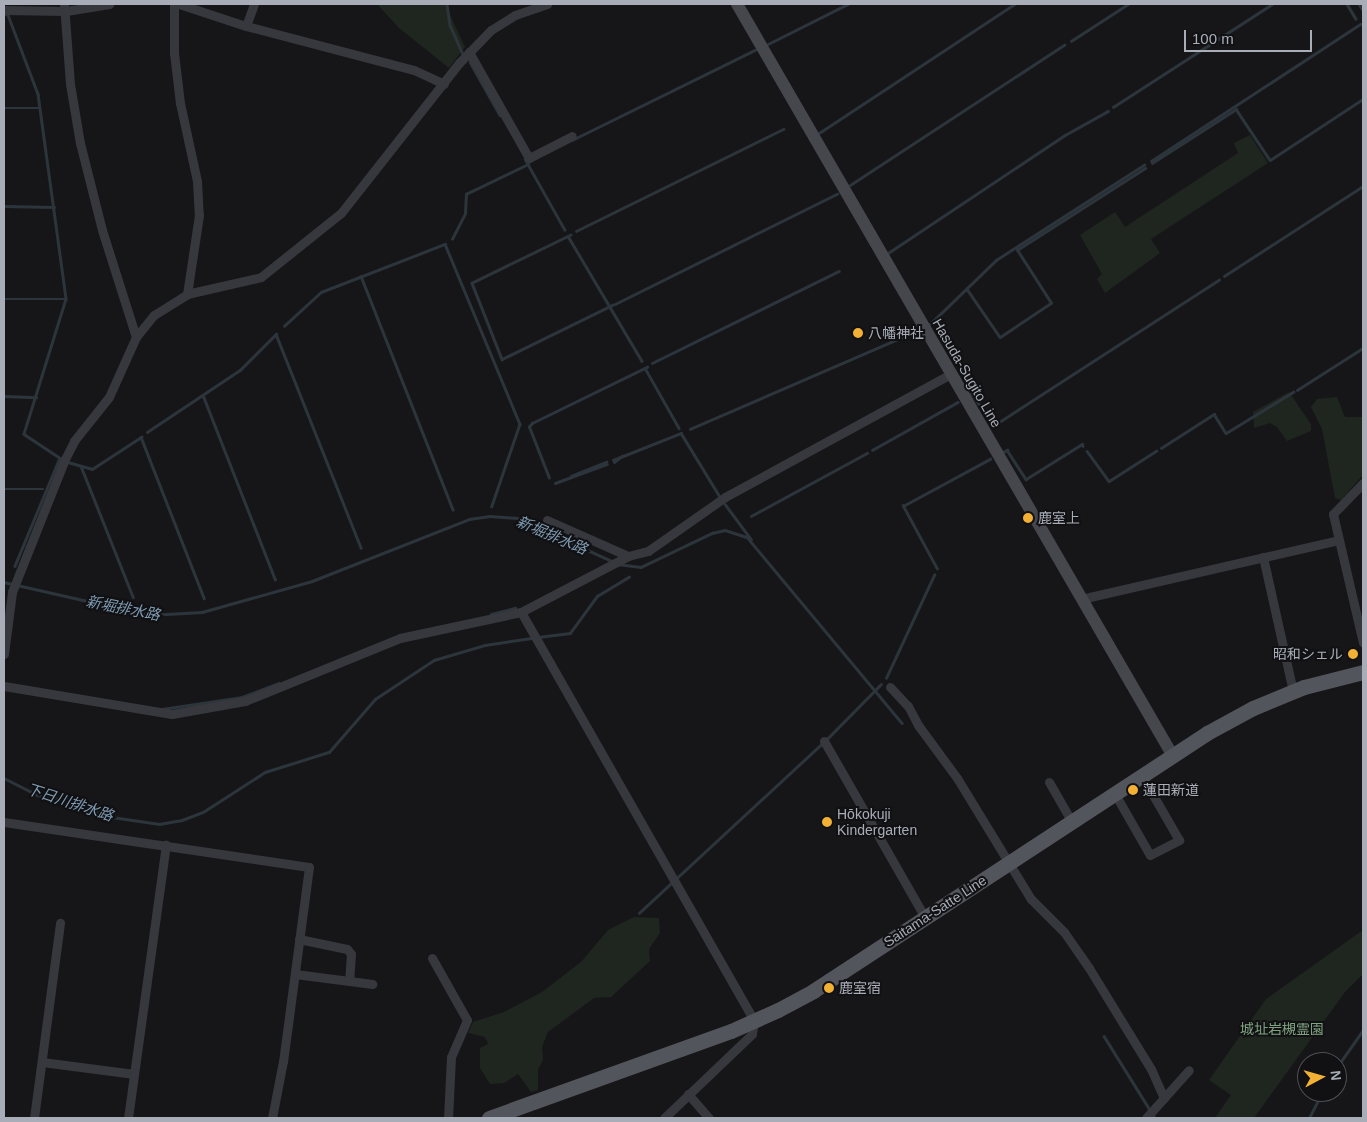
<!DOCTYPE html>
<html>
<head>
<meta charset="utf-8">
<style>
	body { margin:0 }
	#map { position:relative; width:1367px; height:1122px; overflow:hidden; background:#161618; font-family:Arial,"Noto Sans JP",sans-serif }
	div>[style] { position:absolute }
	[style*='--x'] { left:calc(var(--x)*1px); top:calc(var(--y)*1px); width:calc(var(--w)*1px); rotate:calc(var(--a)*1deg) }
	.green>* { inset:0; background:#1e261f }
	.stream>* { height:2.5px; margin:-1.25px; padding:0 1.25px; transform-origin:1.25px; border-radius:1.25px; background:#2c353c }
	.street>* { height:9px; margin:-4.5px; padding:0 4.5px; transform-origin:4.5px; border-radius:4.5px; background:#37383d }
	.secondary>* { height:12px; margin:-6px; padding:0 6px; transform-origin:6px; border-radius:6px; background:#45474d }
	.primary>* { height:15px; margin:-7.5px; padding:0 7.5px; transform-origin:7.5px; border-radius:7.5px; background:#53555c }
	.dots>* { width:14px; height:14px; translate:-50% -50%; box-sizing:border-box; border:2px solid #111113; border-radius:50% }
	span { translate:-50% -50%; white-space:nowrap; text-align:center; line-height:1.15; -webkit-text-stroke:4px #111113; paint-order:stroke }
	.poi-label { font-size:14px; color:#a8adb8 }
	.left { translate:0 -50%; text-align:left }
	.right { translate:-100% -50%; text-align:right }
	.street-label { font-size:14px; color:#a8adb8 }
	.park-label { font-size:14px; color:#7fa381 }
	.water-label { font-size:15px; color:#7f9bb3; font-style:italic }
	.frame { position:absolute; inset:0; border:5px solid #a8adb8; pointer-events:none }
	.north { position:absolute; left:1297px; top:1052px; width:50px; height:50px; box-sizing:border-box; background:#111113; border:1px solid #4d4f55; border-radius:50%; rotate:84deg; font-size:14px; font-weight:700; line-height:20px; text-align:center; color:#a8adb8 }
	.north::after { content:''; display:block; margin:auto; width:18px; height:22px; background:#f2b134; clip-path:polygon(50% 0,100% 100%,50% 72%,0 100%) }
	.scale { position:absolute; left:1184px; top:30px; width:128px; height:22px; box-sizing:border-box; border:2px solid #a8adb8; border-top:0; padding-left:6px; font-size:15px; line-height:18px; white-space:nowrap; color:#a8adb8; -webkit-text-stroke:4px #111113; paint-order:stroke }
</style>
</head>
<body>
<div id="map">
	<div class="green">
		<div style="clip-path:polygon(377px 4px,445px 4px,465px 47px,449px 68px,399px 28px)"></div>
		<div style="clip-path:polygon(1250px 135px,1268px 163px,1151px 239px,1160px 253px,1105px 293px,1097px 279px,1102px 274px,1080px 235px,1115px 212px,1125px 227px,1238px 153px,1234px 143px)"></div>
		<div style="clip-path:polygon(1289px 392px,1311px 424px,1311px 431px,1287px 441px,1277px 427px,1270px 423px,1254px 428px,1253px 412px)"></div>
		<div style="clip-path:polygon(1337px 397px,1345px 417px,1363px 417px,1363px 475px,1341px 500px,1335px 498px,1322px 429px,1311px 407px,1317px 399px)"></div>
		<div style="clip-path:polygon(634px 917px,659px 918px,660px 933px,649px 949px,650px 961px,611px 997px,594px 998px,548px 1032px,542px 1047px,543px 1060px,538px 1070px,538px 1090px,531px 1092px,518px 1074px,504px 1083px,490px 1084px,480px 1068px,480px 1048px,488px 1044px,485px 1037px,468px 1033px,473px 1022px,504px 1012px,542px 992px,581px 962px,608px 930px)"></div>
		<div style="clip-path:polygon(1363px 930px,1363px 974px,1345px 992px,1254px 1118px,1215px 1118px,1231px 1095px,1209px 1080px,1266px 999px)"></div>
	</div>
	<div class="stream">
		<div style="--x:447;--y:4;--w:21;--a:82"></div>
		<div style="--x:450;--y:25;--w:32;--a:66"></div>
		<div style="--x:1347;--y:4;--w:17;--a:59"></div>
		<div style="--x:1359;--y:4;--w:7;--a:56"></div>
		<div style="--x:4;--y:15;--w:4;--a:0"></div>
		<div style="--x:8;--y:15;--w:85;--a:69.2"></div>
		<div style="--x:38;--y:94;--w:207;--a:82.2"></div>
		<div style="--x:66;--y:299;--w:141;--a:107.3"></div>
		<div style="--x:24;--y:434;--w:43;--a:33.7"></div>
		<div style="--x:60;--y:458;--w:117;--a:112.6"></div>
		<div style="--x:1071;--y:41;--w:68;--a:-33"></div>
		<div style="--x:768;--y:44;--w:89;--a:-26.6"></div>
		<div style="--x:470;--y:62;--w:61;--a:60.5"></div>
		<div style="--x:1113;--y:107;--w:189;--a:-32.9"></div>
		<div style="--x:4;--y:108;--w:36;--a:0"></div>
		<div style="--x:819;--y:133;--w:235;--a:-33.4"></div>
		<div style="--x:572;--y:140;--w:204;--a:-26.2"></div>
		<div style="--x:525;--y:159;--w:81;--a:60.6"></div>
		<div style="--x:1151;--y:161;--w:250;--a:-33.2"></div>
		<div style="--x:1152;--y:163;--w:100;--a:-32.7"></div>
		<div style="--x:1236;--y:109;--w:61;--a:56.3"></div>
		<div style="--x:1270;--y:160;--w:111;--a:-33.3"></div>
		<div style="--x:850;--y:185;--w:256;--a:-33.2"></div>
		<div style="--x:4;--y:206;--w:50;--a:1.1"></div>
		<div style="--x:576;--y:231;--w:231;--a:-26.2"></div>
		<div style="--x:571;--y:235;--w:110;--a:154.1"></div>
		<div style="--x:472;--y:283;--w:82;--a:68.5"></div>
		<div style="--x:502;--y:359;--w:123;--a:-26.1"></div>
		<div style="--x:568;--y:236;--w:145;--a:59.4"></div>
		<div style="--x:452;--y:239;--w:29;--a:-63"></div>
		<div style="--x:465;--y:213;--w:19;--a:-87"></div>
		<div style="--x:466;--y:194;--w:69;--a:-25.8"></div>
		<div style="--x:888;--y:253;--w:213;--a:-33.7"></div>
		<div style="--x:1065;--y:135;--w:49;--a:-29.2"></div>
		<div style="--x:361;--y:276;--w:251;--a:68.5"></div>
		<div style="--x:1224;--y:276;--w:166;--a:-32.9"></div>
		<div style="--x:967;--y:289;--w:58;--a:55.5"></div>
		<div style="--x:1000;--y:337;--w:61;--a:-33.7"></div>
		<div style="--x:1051;--y:303;--w:63;--a:-122.7"></div>
		<div style="--x:1017;--y:250;--w:152;--a:-32.6"></div>
		<div style="--x:4;--y:299;--w:62;--a:0"></div>
		<div style="--x:615;--y:304;--w:248;--a:-26.4"></div>
		<div style="--x:930;--y:324;--w:92;--a:-44.1"></div>
		<div style="--x:996;--y:260;--w:176;--a:-32.7"></div>
		<div style="--x:284;--y:326;--w:50;--a:-42.6"></div>
		<div style="--x:321;--y:292;--w:133;--a:-21.2"></div>
		<div style="--x:445;--y:244;--w:195;--a:67.4"></div>
		<div style="--x:520;--y:424;--w:87;--a:108.9"></div>
		<div style="--x:652;--y:363;--w:208;--a:-26.2"></div>
		<div style="--x:645;--y:368;--w:69;--a:60.5"></div>
		<div style="--x:1297;--y:390;--w:78;--a:-32.5"></div>
		<div style="--x:203;--y:395;--w:198;--a:68.6"></div>
		<div style="--x:969;--y:395;--w:4;--a:-34"></div>
		<div style="--x:972;--y:393;--w:39;--a:58"></div>
		<div style="--x:993;--y:426;--w:269;--a:-32.9"></div>
		<div style="--x:4;--y:396;--w:32;--a:2"></div>
		<div style="--x:690;--y:429;--w:247;--a:-23.4"></div>
		<div style="--x:147;--y:432;--w:112;--a:-33.7"></div>
		<div style="--x:240;--y:370;--w:51;--a:-45"></div>
		<div style="--x:276;--y:334;--w:230;--a:68.3"></div>
		<div style="--x:1161;--y:448;--w:63;--a:-32.7"></div>
		<div style="--x:1214;--y:414;--w:22;--a:58"></div>
		<div style="--x:1226;--y:433;--w:79;--a:-31.5"></div>
		<div style="--x:872;--y:450;--w:98;--a:-29.2"></div>
		<div style="--x:1087;--y:451;--w:37;--a:54"></div>
		<div style="--x:1109;--y:481;--w:56;--a:-32.6"></div>
		<div style="--x:1001;--y:453;--w:7;--a:-27"></div>
		<div style="--x:1007;--y:450;--w:35;--a:57"></div>
		<div style="--x:1026;--y:479;--w:66;--a:-32"></div>
		<div style="--x:1082;--y:444;--w:2;--a:63"></div>
		<div style="--x:613;--y:460;--w:73;--a:-21.7"></div>
		<div style="--x:681;--y:433;--w:75;--a:58.6"></div>
		<div style="--x:68;--y:462;--w:25;--a:16"></div>
		<div style="--x:92;--y:469;--w:59;--a:-33.1"></div>
		<div style="--x:141;--y:437;--w:173;--a:68.6"></div>
		<div style="--x:614;--y:462;--w:10;--a:-37"></div>
		<div style="--x:81;--y:466;--w:141;--a:68.3"></div>
		<div style="--x:571;--y:476;--w:38;--a:-22"></div>
		<div style="--x:549;--y:478;--w:55;--a:-111.4"></div>
		<div style="--x:529;--y:427;--w:5;--a:-53"></div>
		<div style="--x:532;--y:423;--w:128;--a:-26"></div>
		<div style="--x:555;--y:483;--w:55;--a:-20.1"></div>
		<div style="--x:4;--y:489;--w:39;--a:0"></div>
		<div style="--x:725;--y:504;--w:44;--a:53.4"></div>
		<div style="--x:751;--y:516;--w:132;--a:-28.5"></div>
		<div style="--x:617;--y:564;--w:24;--a:7"></div>
		<div style="--x:641;--y:567;--w:79;--a:-25.6"></div>
		<div style="--x:712;--y:533;--w:13;--a:-13"></div>
		<div style="--x:725;--y:530;--w:23;--a:18"></div>
		<div style="--x:747;--y:537;--w:242;--a:50.2"></div>
		<div style="--x:937;--y:569;--w:72;--a:-118.4"></div>
		<div style="--x:903;--y:506;--w:99;--a:-28.4"></div>
		<div style="--x:4;--y:582;--w:8;--a:14"></div>
		<div style="--x:17;--y:585;--w:135;--a:12.8"></div>
		<div style="--x:149;--y:615;--w:53;--a:-3.2"></div>
		<div style="--x:202;--y:612;--w:114;--a:-15.7"></div>
		<div style="--x:312;--y:581;--w:169;--a:-21.5"></div>
		<div style="--x:469;--y:519;--w:21;--a:-8"></div>
		<div style="--x:490;--y:516;--w:27;--a:4"></div>
		<div style="--x:517;--y:518;--w:104;--a:24.4"></div>
		<div style="--x:491;--y:614;--w:25;--a:-14"></div>
		<div style="--x:538;--y:637;--w:32;--a:-7"></div>
		<div style="--x:570;--y:633;--w:46;--a:-53.9"></div>
		<div style="--x:597;--y:596;--w:37;--a:-31"></div>
		<div style="--x:886;--y:678;--w:114;--a:-65"></div>
		<div style="--x:162;--y:709;--w:81;--a:-8.5"></div>
		<div style="--x:242;--y:697;--w:39;--a:-21"></div>
		<div style="--x:4;--y:778;--w:38;--a:27"></div>
		<div style="--x:38;--y:795;--w:40;--a:10"></div>
		<div style="--x:77;--y:802;--w:31;--a:27"></div>
		<div style="--x:105;--y:816;--w:55;--a:8.4"></div>
		<div style="--x:159;--y:824;--w:23;--a:-10"></div>
		<div style="--x:182;--y:820;--w:22;--a:-21"></div>
		<div style="--x:203;--y:812;--w:74;--a:-32.8"></div>
		<div style="--x:265;--y:772;--w:67;--a:-17.4"></div>
		<div style="--x:329;--y:752;--w:70;--a:-49"></div>
		<div style="--x:375;--y:699;--w:71;--a:-33.5"></div>
		<div style="--x:434;--y:660;--w:53;--a:-16.4"></div>
		<div style="--x:485;--y:645;--w:48;--a:-8.5"></div>
		<div style="--x:639;--y:913;--w:255;--a:-42.8"></div>
		<div style="--x:826;--y:740;--w:78;--a:-45.5"></div>
		<div style="--x:1104;--y:1036;--w:97;--a:58.1"></div>
		<div style="--x:1337;--y:1067;--w:45;--a:-54.9"></div>
		<div style="--x:1309;--y:1118;--w:29;--a:-63"></div>
	</div>
	<div class="street">
		<div style="--x:64;--y:4;--w:80;--a:85.7"></div>
		<div style="--x:70;--y:84;--w:60;--a:80.4"></div>
		<div style="--x:80;--y:143;--w:90;--a:75.8"></div>
		<div style="--x:102;--y:230;--w:112;--a:72.4"></div>
		<div style="--x:174;--y:4;--w:49;--a:90"></div>
		<div style="--x:174;--y:53;--w:50;--a:83.2"></div>
		<div style="--x:180;--y:103;--w:80;--a:77.7"></div>
		<div style="--x:197;--y:181;--w:34;--a:87"></div>
		<div style="--x:199;--y:215;--w:80;--a:98.6"></div>
		<div style="--x:179;--y:4;--w:71;--a:18.2"></div>
		<div style="--x:246;--y:26;--w:174;--a:14.7"></div>
		<div style="--x:414;--y:70;--w:33;--a:25"></div>
		<div style="--x:4;--y:10;--w:62;--a:0.9"></div>
		<div style="--x:66;--y:11;--w:44;--a:-9.2"></div>
		<div style="--x:246;--y:26;--w:23;--a:-70"></div>
		<div style="--x:469;--y:52;--w:122;--a:60.5"></div>
		<div style="--x:529;--y:158;--w:48;--a:-27.1"></div>
		<div style="--x:1363;--y:483;--w:43;--a:134.1"></div>
		<div style="--x:1333;--y:514;--w:132;--a:76.9"></div>
		<div style="--x:547;--y:520;--w:89;--a:24"></div>
		<div style="--x:1263;--y:557;--w:137;--a:77.4"></div>
		<div style="--x:1081;--y:599;--w:264;--a:-12.9"></div>
		<div style="--x:521;--y:612;--w:471;--a:60.3"></div>
		<div style="--x:754;--y:1021;--w:13;--a:99"></div>
		<div style="--x:752;--y:1034;--w:122;--a:136.3"></div>
		<div style="--x:4;--y:654;--w:63;--a:-82.6"></div>
		<div style="--x:12;--y:592;--w:141;--a:-68.3"></div>
		<div style="--x:64;--y:461;--w:22;--a:-63"></div>
		<div style="--x:74;--y:441;--w:56;--a:-51.5"></div>
		<div style="--x:109;--y:397;--w:66;--a:-65.8"></div>
		<div style="--x:136;--y:337;--w:28;--a:-51"></div>
		<div style="--x:154;--y:315;--w:39;--a:-32"></div>
		<div style="--x:187;--y:294;--w:76;--a:-12.9"></div>
		<div style="--x:261;--y:277;--w:102;--a:-38.7"></div>
		<div style="--x:341;--y:213;--w:191;--a:-51.8"></div>
		<div style="--x:459;--y:63;--w:46;--a:-45.9"></div>
		<div style="--x:491;--y:30;--w:28;--a:-32"></div>
		<div style="--x:515;--y:15;--w:34;--a:-19"></div>
		<div style="--x:4;--y:686;--w:170;--a:9.5"></div>
		<div style="--x:172;--y:714;--w:74;--a:-10.1"></div>
		<div style="--x:245;--y:701;--w:167;--a:-22.1"></div>
		<div style="--x:400;--y:638;--w:124;--a:-12.1"></div>
		<div style="--x:521;--y:612;--w:121;--a:-27.6"></div>
		<div style="--x:628;--y:556;--w:21;--a:-14"></div>
		<div style="--x:648;--y:551;--w:94;--a:-35"></div>
		<div style="--x:725;--y:497;--w:257;--a:-28.6"></div>
		<div style="--x:890;--y:687;--w:26;--a:47"></div>
		<div style="--x:908;--y:706;--w:21;--a:62"></div>
		<div style="--x:918;--y:725;--w:66;--a:53.7"></div>
		<div style="--x:957;--y:778;--w:142;--a:58.6"></div>
		<div style="--x:1031;--y:899;--w:47;--a:45"></div>
		<div style="--x:1064;--y:932;--w:44;--a:55.2"></div>
		<div style="--x:1089;--y:968;--w:119;--a:58.5"></div>
		<div style="--x:1151;--y:1069;--w:32;--a:66"></div>
		<div style="--x:824;--y:741;--w:203;--a:60.2"></div>
		<div style="--x:1049;--y:782;--w:46;--a:60.1"></div>
		<div style="--x:1115;--y:794;--w:70;--a:60.2"></div>
		<div style="--x:1150;--y:855;--w:33;--a:-27"></div>
		<div style="--x:1179;--y:840;--w:74;--a:-120"></div>
		<div style="--x:4;--y:822;--w:308;--a:8.4"></div>
		<div style="--x:309;--y:867;--w:196;--a:97.6"></div>
		<div style="--x:283;--y:1061;--w:58;--a:100.9"></div>
		<div style="--x:299;--y:939;--w:49;--a:11.8"></div>
		<div style="--x:347;--y:949;--w:6;--a:51"></div>
		<div style="--x:351;--y:954;--w:27;--a:94"></div>
		<div style="--x:432;--y:958;--w:71;--a:60.6"></div>
		<div style="--x:467;--y:1020;--w:40;--a:113.4"></div>
		<div style="--x:451;--y:1057;--w:61;--a:92.8"></div>
		<div style="--x:295;--y:974;--w:78;--a:7.4"></div>
		<div style="--x:42;--y:1062;--w:93;--a:7.4"></div>
		<div style="--x:688;--y:1094;--w:32;--a:49"></div>
		<div style="--x:34;--y:1118;--w:197;--a:-82.4"></div>
		<div style="--x:128;--y:1118;--w:276;--a:-82.1"></div>
		<div style="--x:1146;--y:1118;--w:64;--a:-48.1"></div>
	</div>
	<div class="secondary">
		<div style="--x:737;--y:4;--w:869;--a:59.9"></div>
	</div>
	<div class="primary">
		<div style="--x:489;--y:1118;--w:257;--a:-19.8"></div>
		<div style="--x:731;--y:1031;--w:51;--a:-24.1"></div>
		<div style="--x:778;--y:1010;--w:40;--a:-28"></div>
		<div style="--x:813;--y:991;--w:471;--a:-33.2"></div>
		<div style="--x:1207;--y:733;--w:52;--a:-28.5"></div>
		<div style="--x:1253;--y:708;--w:55;--a:-22.4"></div>
		<div style="--x:1304;--y:687;--w:61;--a:-14.3"></div>
	</div>
	<div class="dots">
		<div style="left:858px;top:333px;background:#f2b134"></div>
		<div style="left:1028px;top:518px;background:#f2b134"></div>
		<div style="left:1353px;top:654px;background:#f2b134"></div>
		<div style="left:1133px;top:790px;background:#f2b134"></div>
		<div style="left:827px;top:822px;background:#f2b134"></div>
		<div style="left:829px;top:988px;background:#f2b134"></div>
	</div>
	<div class="poi-label">
		<span class="left" style="left:868px;top:333px">八幡神社</span>
		<span class="left" style="left:1038px;top:518px">鹿室上</span>
		<span class="right" style="left:1343px;top:654px">昭和シェル</span>
		<span class="left" style="left:1143px;top:790px">蓮田新道</span>
		<span class="left" style="left:837px;top:822px">Hōkokuji<br>Kindergarten</span>
		<span class="left" style="left:839px;top:988px">鹿室宿</span>
	</div>
	<div class="street-label">
		<span style="left:967px;top:373px;rotate:60deg">Hasuda-Sugito Line</span>
		<span style="left:935px;top:911px;rotate:-33deg">Saitama-Satte Line</span>
	</div>
	<div class="park-label">
		<span style="left:1282px;top:1029px">城址岩槻霊園</span>
	</div>
	<div class="water-label">
		<span style="left:552px;top:535px;rotate:23deg">新堀排水路</span>
		<span style="left:123px;top:608px;rotate:11deg">新堀排水路</span>
		<span style="left:70px;top:802px;rotate:18deg">下日川排水路</span>
	</div>
	<div class="frame"></div>
	<div class="north">N</div>
	<div class="scale">100 m</div>
</div>
</body>
</html>
